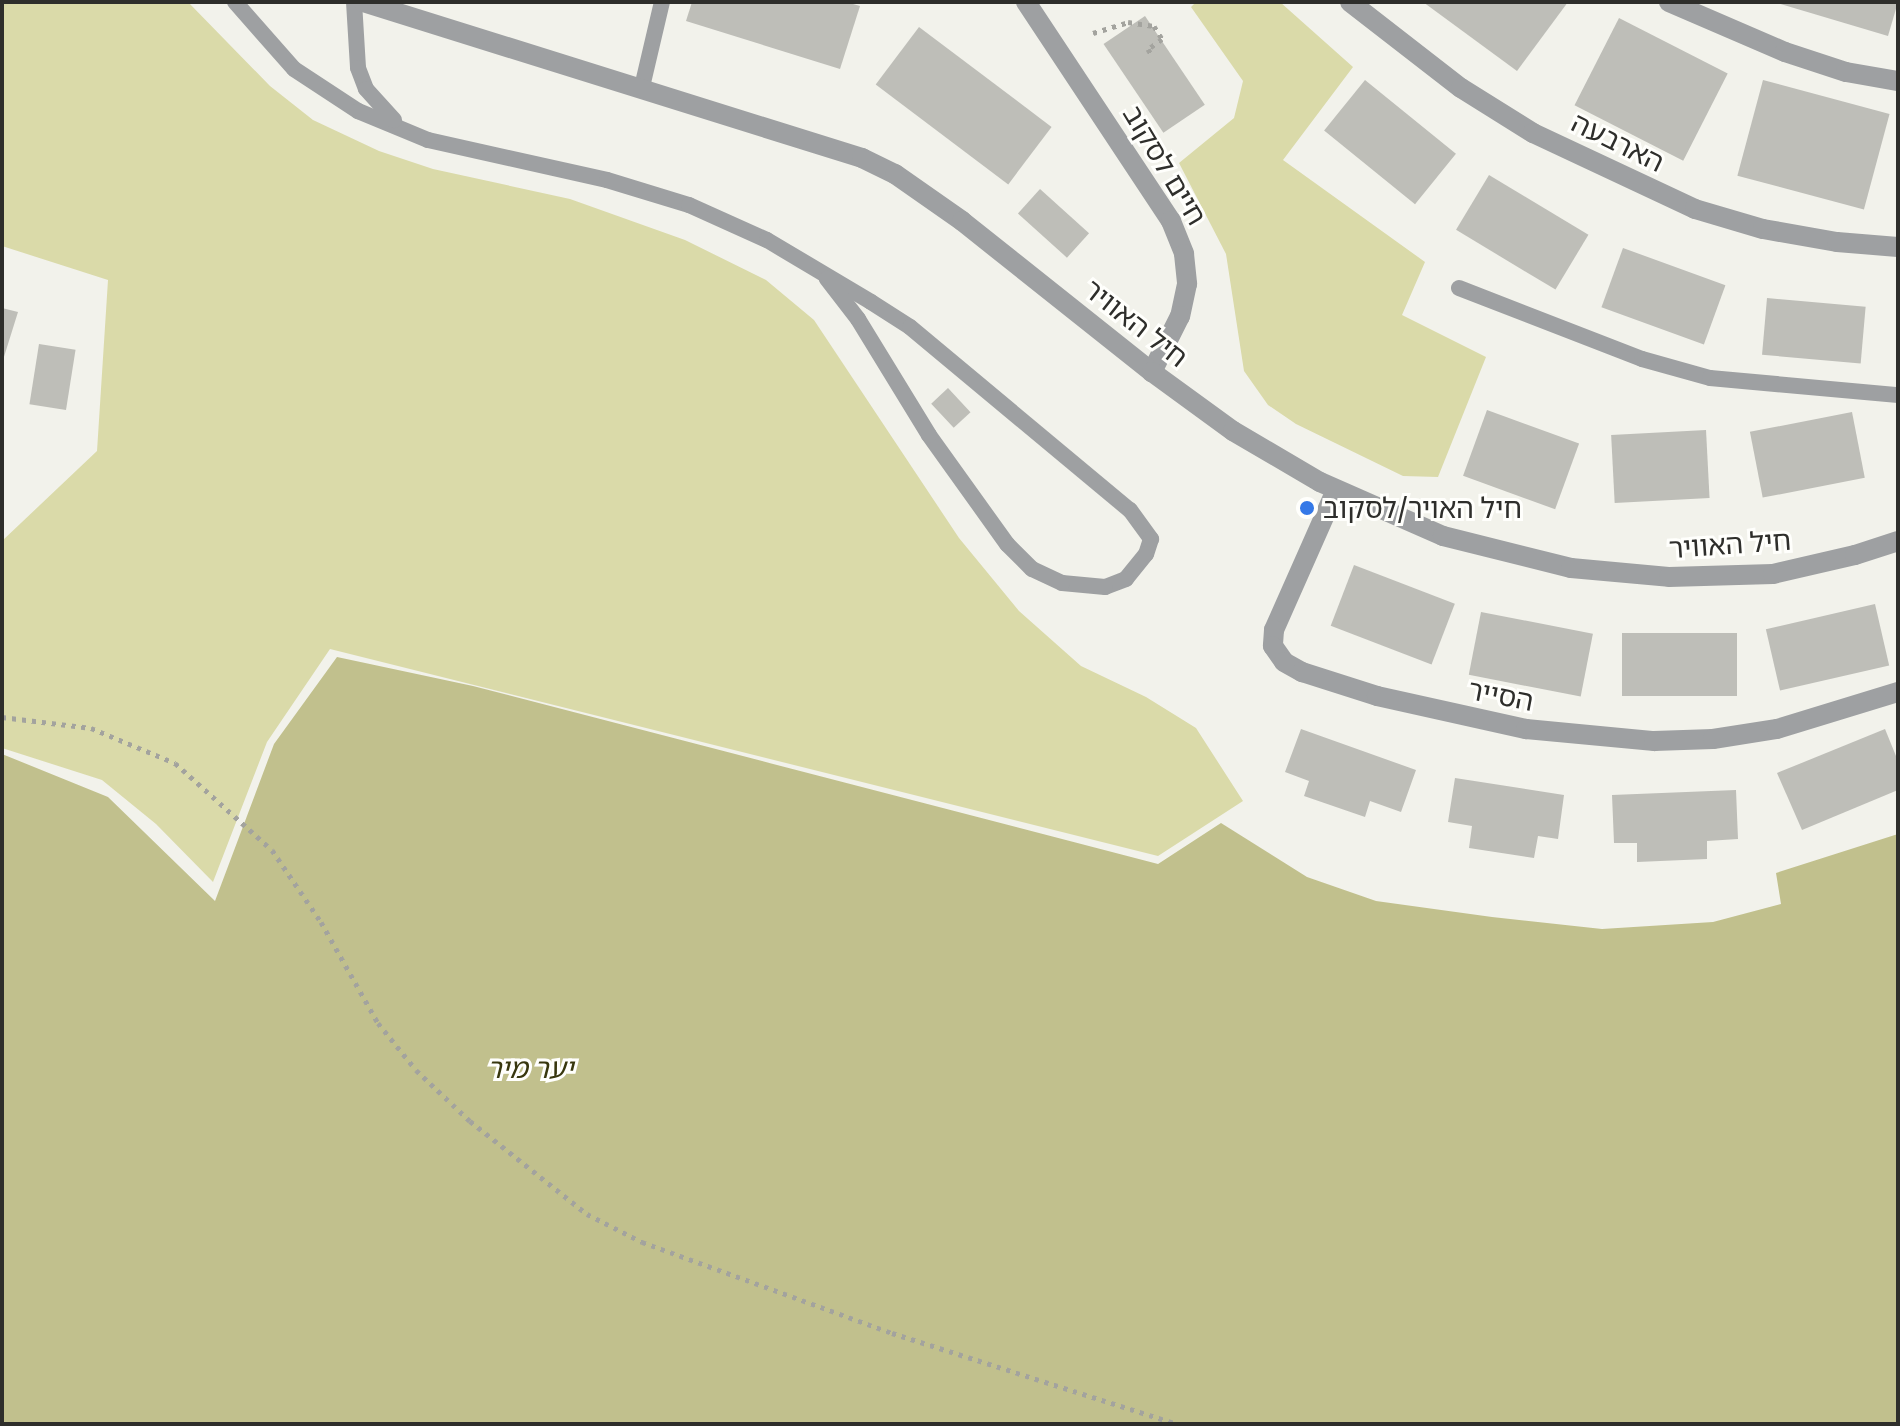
<!DOCTYPE html>
<html>
<head>
<meta charset="utf-8">
<style>
	body { margin:0 }
	#map { position:relative; width:1900px; height:1426px; overflow:hidden; background:#f2f2eb; font-family:Merriweather,"Noto Sans Hebrew",serif }
	div>[style] { position:absolute }
	[style*='--x'] { left:calc(var(--x)*1px); top:calc(var(--y)*1px); width:calc(var(--w)*1px); rotate:calc(var(--a)*1deg) }
	.green>* { inset:0; background:#dadaa9 }
	.forest>* { inset:0; background:#c1c08d }
	.building>* { inset:0; background:#bebeb8; transform-origin:0 0 }
	.path>* { height:5px; margin-top:-2.5px; transform-origin:0; background:repeating-linear-gradient(90deg,#a3a39e 0 4px,transparent 0 10px) }
	.service>* { height:16px; margin:-8px; padding:0 8px; transform-origin:8px; border-radius:8px; background:#9ea0a2 }
	.minor>* { height:20px; margin:-10px; padding:0 10px; transform-origin:10px; border-radius:10px; background:#9ea0a2 }
	.tertiary>* { height:20px; margin:-10px; padding:0 10px; transform-origin:10px; border-radius:10px; background:#9ea0a2 }
	.dots>* { width:22px; height:22px; translate:-50% -50%; box-sizing:border-box; border:4px solid #fffffc; border-radius:50% }
	span { translate:-50% -50%; white-space:nowrap; text-align:center; line-height:1.15; -webkit-text-stroke:6px #fffffc; paint-order:stroke }
	.street-label { font-size:28px; color:#2e2e2b }
	.poi-label { font-size:28px; color:#2e2e2b }
	.left { translate:0 -50%; text-align:left }
	.park-label { font-size:28px; color:#38370e; font-style:italic }
	.frame { position:absolute; inset:0; border:4px solid #2e2e2b; pointer-events:none }
</style>
</head>
<body>
<div id="map">
	<div class="green">
		<div style="clip-path:polygon(2px 2px,188px 2px,270px 86px,313px 120px,379px 151px,433px 169px,570px 199px,685px 240px,766px 280px,814px 320px,959px 538px,1019px 611px,1081px 666px,1146px 697px,1196px 728px,1243px 801px,1158px 856px,330px 649px,267px 742px,213px 882px,156px 824px,102px 780px,2px 748px,2px 541px,97px 451px,108px 280px,2px 246px)"></div>
		<div style="clip-path:polygon(1196px 2px,1280px 2px,1353px 67px,1283px 160px,1425px 262px,1402px 315px,1486px 357px,1438px 477px,1403px 476px,1296px 424px,1268px 405px,1244px 371px,1226px 254px,1179px 163px,1234px 118px,1243px 81px,1191px 7px)"></div>
	</div>
	<div class="forest">
		<div style="clip-path:polygon(337px 657px,473px 686px,1158px 864px,1221px 823px,1307px 877px,1376px 901px,1492px 917px,1602px 929px,1713px 922px,1781px 904px,1776px 873px,1898px 834px,1898px 1424px,2px 1424px,2px 754px,108px 797px,215px 901px,274px 744px)"></div>
	</div>
	<div class="building">
		<div style="clip-path:polygon(692px 2px,846px 2px,860px 6px,840px 69px,686px 21px)"></div>
		<div style="clip-path:polygon(1423px 2px,1568px 2px,1517px 71px)"></div>
		<div style="clip-path:polygon(1774px 2px,1898px 2px,1888px 36px)"></div>
		<div style="left:1145px;top:16px;width:107px;height:50px;rotate:56deg"></div>
		<div style="left:1619px;top:18px;width:122px;height:98px;rotate:27deg"></div>
		<div style="left:919px;top:27px;width:166px;height:72px;rotate:37deg"></div>
		<div style="left:1365px;top:80px;width:117px;height:65px;rotate:39deg"></div>
		<div style="left:1763px;top:80px;width:131px;height:99px;rotate:15deg"></div>
		<div style="left:1489px;top:175px;width:116px;height:64px;rotate:31deg"></div>
		<div style="left:1040px;top:189px;width:66px;height:33px;rotate:42deg"></div>
		<div style="left:1623px;top:248px;width:109px;height:63px;rotate:20deg"></div>
		<div style="left:1767px;top:298px;width:99px;height:57px;rotate:5deg"></div>
		<div style="clip-path:polygon(2px 308px,18px 312px,3px 360px,2px 360px)"></div>
		<div style="left:39px;top:344px;width:37px;height:61px;rotate:9deg"></div>
		<div style="left:948px;top:388px;width:33px;height:23px;rotate:47deg"></div>
		<div style="left:1487px;top:410px;width:98px;height:70px;rotate:20deg"></div>
		<div style="left:1852px;top:412px;width:67px;height:104px;rotate:79deg"></div>
		<div style="left:1706px;top:430px;width:68px;height:95px;rotate:87deg"></div>
		<div style="left:1354px;top:565px;width:108px;height:65px;rotate:21deg"></div>
		<div style="left:1875px;top:604px;width:63px;height:112px;rotate:77deg"></div>
		<div style="left:1481px;top:612px;width:114px;height:64px;rotate:11deg"></div>
		<div style="left:1737px;top:633px;width:63px;height:115px;rotate:90deg"></div>
		<div style="clip-path:polygon(1301px 729px,1416px 770px,1401px 812px,1370px 801px,1365px 817px,1304px 796px,1309px 781px,1285px 772px)"></div>
		<div style="clip-path:polygon(1885px 729px,1898px 761px,1898px 790px,1802px 830px,1777px 773px)"></div>
		<div style="clip-path:polygon(1455px 778px,1564px 795px,1558px 839px,1538px 836px,1534px 858px,1469px 848px,1472px 826px,1448px 822px)"></div>
		<div style="clip-path:polygon(1736px 790px,1738px 839px,1707px 841px,1707px 859px,1637px 862px,1637px 843px,1614px 843px,1612px 795px)"></div>
	</div>
	<div class="path">
		<div style="--x:1093;--y:33;--w:37;--a:-17"></div>
		<div style="--x:1128;--y:22;--w:26;--a:9"></div>
		<div style="--x:1154;--y:26;--w:15;--a:58"></div>
		<div style="--x:1162;--y:39;--w:17;--a:144"></div>
		<div style="--x:1148;--y:49;--w:6;--a:59"></div>
		<div style="--x:2;--y:717;--w:90;--a:7"></div>
		<div style="--x:91;--y:728;--w:91;--a:22.6"></div>
		<div style="--x:175;--y:763;--w:130;--a:41.9"></div>
		<div style="--x:272;--y:850;--w:87;--a:55.8"></div>
		<div style="--x:321;--y:922;--w:116;--a:60.6"></div>
		<div style="--x:378;--y:1023;--w:60;--a:51"></div>
		<div style="--x:416;--y:1070;--w:74;--a:43.4"></div>
		<div style="--x:470;--y:1121;--w:149;--a:38.5"></div>
		<div style="--x:587;--y:1214;--w:62;--a:27"></div>
		<div style="--x:642;--y:1242;--w:266;--a:20"></div>
		<div style="--x:892;--y:1333;--w:300;--a:17.7"></div>
	</div>
	<div class="service">
		<div style="--x:235;--y:2;--w:89;--a:48.6"></div>
		<div style="--x:294;--y:69;--w:77;--a:33.3"></div>
		<div style="--x:358;--y:111;--w:76;--a:22.5"></div>
		<div style="--x:428;--y:140;--w:183;--a:12.6"></div>
		<div style="--x:607;--y:180;--w:86;--a:17"></div>
		<div style="--x:689;--y:205;--w:85;--a:24.2"></div>
		<div style="--x:767;--y:240;--w:121;--a:30.8"></div>
		<div style="--x:871;--y:302;--w:46;--a:32.7"></div>
		<div style="--x:910;--y:327;--w:286;--a:39.8"></div>
		<div style="--x:1130;--y:510;--w:36;--a:54"></div>
		<div style="--x:1151;--y:539;--w:16;--a:108"></div>
		<div style="--x:1146;--y:554;--w:32;--a:129"></div>
		<div style="--x:1126;--y:579;--w:22;--a:159"></div>
		<div style="--x:1105;--y:587;--w:43;--a:-174.7"></div>
		<div style="--x:1062;--y:583;--w:33;--a:-155"></div>
		<div style="--x:1032;--y:569;--w:35;--a:-135"></div>
		<div style="--x:1007;--y:544;--w:134;--a:-125.6"></div>
		<div style="--x:929;--y:435;--w:136;--a:-121.5"></div>
		<div style="--x:858;--y:319;--w:51;--a:-127.8"></div>
		<div style="--x:354;--y:2;--w:66;--a:86.5"></div>
		<div style="--x:358;--y:68;--w:22;--a:69"></div>
		<div style="--x:366;--y:89;--w:42;--a:47.9"></div>
		<div style="--x:642;--y:87;--w:87;--a:-76.8"></div>
		<div style="--x:1459;--y:288;--w:196;--a:21.2"></div>
		<div style="--x:1642;--y:359;--w:71;--a:15.6"></div>
		<div style="--x:1710;--y:378;--w:189;--a:5.2"></div>
	</div>
	<div class="minor">
		<div style="--x:1026;--y:2;--w:263;--a:56.5"></div>
		<div style="--x:1171;--y:221;--w:35;--a:68"></div>
		<div style="--x:1184;--y:254;--w:30;--a:84"></div>
		<div style="--x:1187;--y:284;--w:33;--a:102"></div>
		<div style="--x:1180;--y:316;--w:63;--a:116.6"></div>
		<div style="--x:1350;--y:2;--w:140;--a:37.8"></div>
		<div style="--x:1461;--y:88;--w:85;--a:32"></div>
		<div style="--x:1533;--y:133;--w:179;--a:25.1"></div>
		<div style="--x:1695;--y:209;--w:71;--a:16.4"></div>
		<div style="--x:1763;--y:229;--w:75;--a:10"></div>
		<div style="--x:1837;--y:242;--w:61;--a:4.7"></div>
		<div style="--x:1669;--y:2;--w:126;--a:23.3"></div>
		<div style="--x:1785;--y:52;--w:64;--a:18.2"></div>
		<div style="--x:1846;--y:72;--w:53;--a:9.8"></div>
		<div style="--x:1336;--y:490;--w:153;--a:113.9"></div>
		<div style="--x:1274;--y:630;--w:16;--a:94"></div>
		<div style="--x:1273;--y:646;--w:19;--a:55"></div>
		<div style="--x:1284;--y:662;--w:21;--a:29"></div>
		<div style="--x:1302;--y:672;--w:79;--a:17.7"></div>
		<div style="--x:1377;--y:696;--w:153;--a:12.5"></div>
		<div style="--x:1526;--y:729;--w:129;--a:5.4"></div>
		<div style="--x:1654;--y:741;--w:59;--a:-1.9"></div>
		<div style="--x:1713;--y:739;--w:65;--a:-8.9"></div>
		<div style="--x:1777;--y:729;--w:127;--a:-17"></div>
	</div>
	<div class="tertiary">
		<div style="--x:363;--y:2;--w:523;--a:17.36"></div>
		<div style="--x:862;--y:158;--w:37;--a:26"></div>
		<div style="--x:895;--y:174;--w:82;--a:35"></div>
		<div style="--x:962;--y:221;--w:243;--a:38.5"></div>
		<div style="--x:1152;--y:372;--w:100;--a:36.1"></div>
		<div style="--x:1233;--y:431;--w:101;--a:30.4"></div>
		<div style="--x:1320;--y:482;--w:134;--a:23.7"></div>
		<div style="--x:1443;--y:536;--w:132;--a:14"></div>
		<div style="--x:1571;--y:568;--w:98;--a:5.2"></div>
		<div style="--x:1669;--y:577;--w:104;--a:-1.7"></div>
		<div style="--x:1773;--y:574;--w:84;--a:-13"></div>
		<div style="--x:1855;--y:555;--w:45;--a:-18"></div>
	</div>
	<div class="dots">
		<div style="left:1307px;top:508px;background:#3579e7"></div>
	</div>
	<div class="street-label">
		<span style="left:1618px;top:142px;rotate:26deg">הארבעה</span>
		<span style="left:1165px;top:165px;rotate:59deg">חיים לסקוב</span>
		<span style="left:1136px;top:323px;rotate:38deg">חיל האוויר</span>
		<span style="left:1730px;top:544px;rotate:-4deg">חיל האוויר</span>
		<span style="left:1501px;top:695px;rotate:11deg">הסייר</span>
	</div>
	<div class="poi-label">
		<span class="left" style="left:1323px;top:508px">חיל האויר/לסקוב</span>
	</div>
	<div class="park-label">
		<span style="left:530px;top:1068px">יער מיר</span>
	</div>
	<div class="frame"></div>
</div>
</body>
</html>
